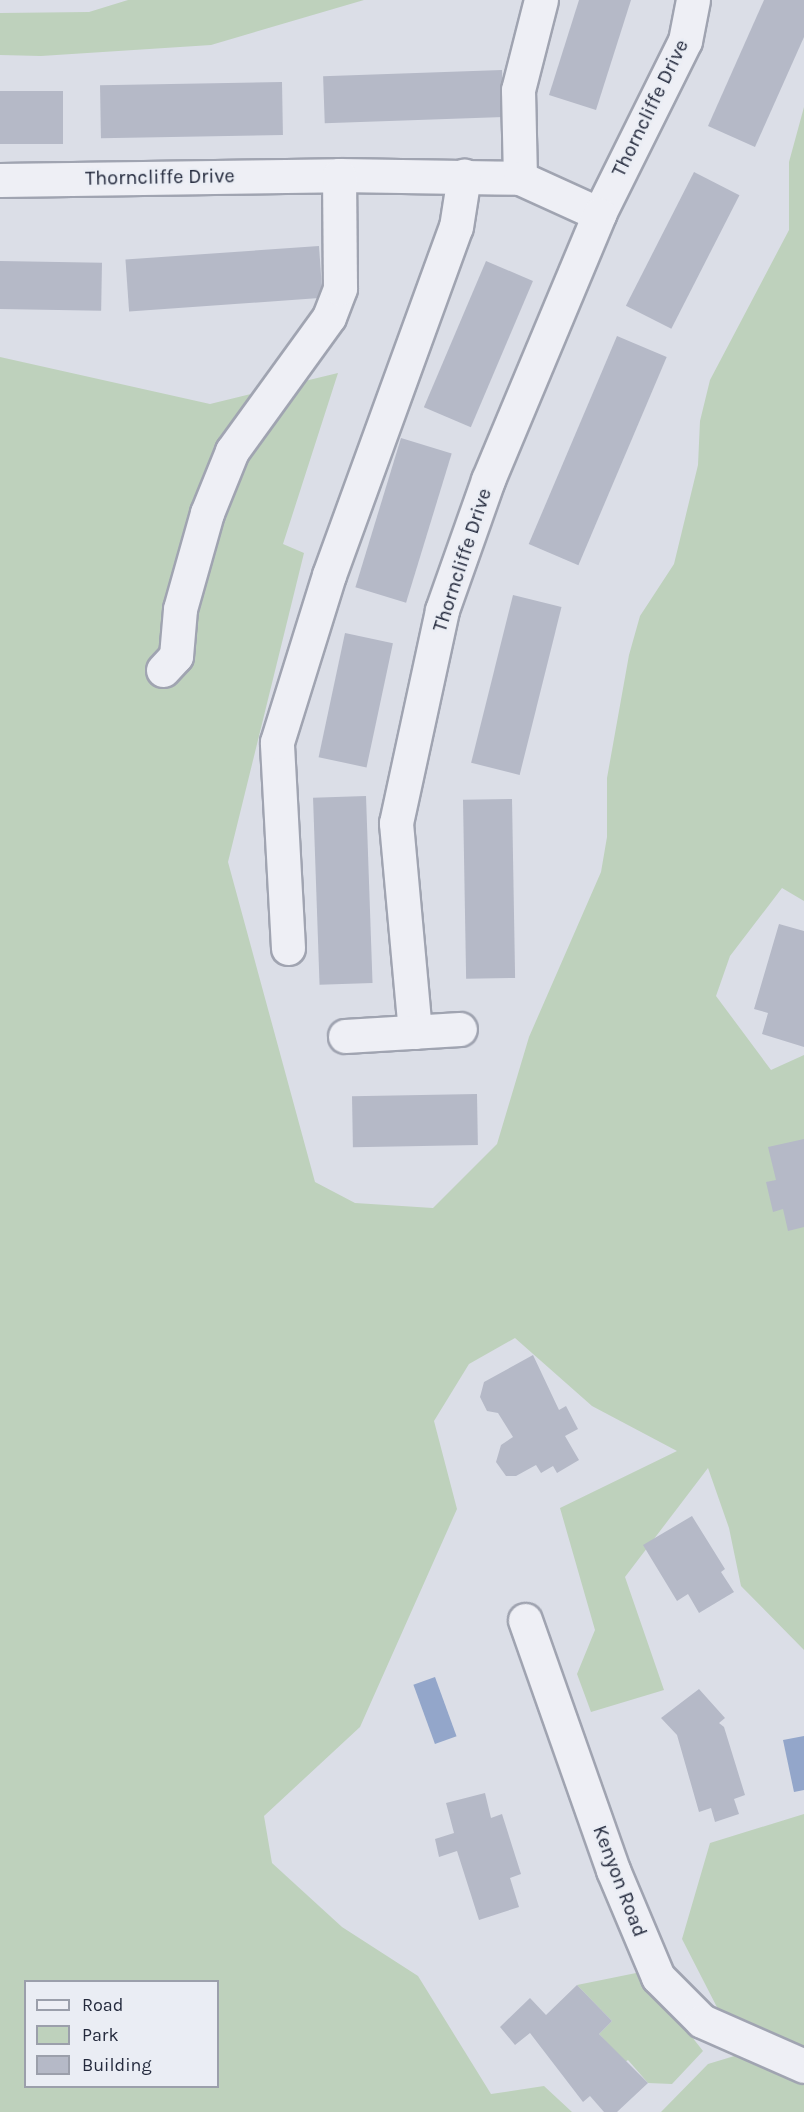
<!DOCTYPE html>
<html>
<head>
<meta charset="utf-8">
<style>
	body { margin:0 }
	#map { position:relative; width:804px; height:2112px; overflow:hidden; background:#dbdee7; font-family:Karla,sans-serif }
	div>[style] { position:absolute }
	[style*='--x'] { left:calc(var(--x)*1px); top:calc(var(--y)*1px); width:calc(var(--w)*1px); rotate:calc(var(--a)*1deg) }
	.green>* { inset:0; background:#bed1bc }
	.water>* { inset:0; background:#93a6ca; transform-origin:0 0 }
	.building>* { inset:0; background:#b5b9c7; transform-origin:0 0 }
	.roads { filter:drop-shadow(2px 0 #a0a4b1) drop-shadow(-2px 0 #a0a4b1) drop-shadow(0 2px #a0a4b1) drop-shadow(0 -2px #a0a4b1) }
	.minor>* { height:33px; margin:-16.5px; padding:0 16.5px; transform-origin:16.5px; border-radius:16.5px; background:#eeeff5 }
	span { translate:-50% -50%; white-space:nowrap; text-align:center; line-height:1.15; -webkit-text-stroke:4.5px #eaedf4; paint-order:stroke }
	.street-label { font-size:20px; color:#242a3d }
	.legend { position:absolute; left:24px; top:1980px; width:195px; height:108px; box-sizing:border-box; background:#eaedf4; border:2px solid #9b9fab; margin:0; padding:8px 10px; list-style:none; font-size:18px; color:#242a3d }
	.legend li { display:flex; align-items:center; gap:12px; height:30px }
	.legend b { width:30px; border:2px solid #9b9fab }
</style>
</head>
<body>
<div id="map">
	<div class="green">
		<div style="clip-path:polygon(128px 0,364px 0,211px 45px,41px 56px,0 55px,0 13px,89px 12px)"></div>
		<div style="clip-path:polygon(evenodd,804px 107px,804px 901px,782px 888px,730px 956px,716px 996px,771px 1070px,804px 1055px,804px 1650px,741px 1586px,729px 1528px,708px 1468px,625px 1577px,664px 1690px,591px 1712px,577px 1674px,595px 1630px,560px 1508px,677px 1451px,592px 1406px,515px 1338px,469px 1364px,434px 1421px,457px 1509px,360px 1727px,264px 1816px,272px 1863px,342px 1927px,418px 1976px,491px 2094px,544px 2086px,572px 2112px,0 2112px,0 357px,210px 404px,338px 373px,283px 544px,304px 553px,228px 862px,315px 1182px,355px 1203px,433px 1208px,497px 1144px,529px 1037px,601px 872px,607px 837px,607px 778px,629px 655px,640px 616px,674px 564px,698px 465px,700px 421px,710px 380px,789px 230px,789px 162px,804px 107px,26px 1982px,218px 1982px,218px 2086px,26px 2086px,26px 1982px)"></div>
		<div style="clip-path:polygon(804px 1814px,804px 2112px,661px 2112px,708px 2064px,741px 2054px,682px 1939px,710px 1843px)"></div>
		<div style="clip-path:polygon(641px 1972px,703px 2051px,672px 2084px,648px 2083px,628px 2060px,625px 2062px,599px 2034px,612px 2021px,577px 1985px)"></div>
	</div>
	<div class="water">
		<div style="left:435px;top:1677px;width:63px;height:23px;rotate:70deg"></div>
		<div style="clip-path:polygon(804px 1736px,804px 1790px,794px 1792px,783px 1740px)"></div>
	</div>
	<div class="building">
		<div style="clip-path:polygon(579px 0,631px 0,596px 110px,549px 95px)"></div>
		<div style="clip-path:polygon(764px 0,804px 0,804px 37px,755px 147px,708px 126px)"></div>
		<div style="left:502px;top:70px;width:47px;height:179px;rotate:88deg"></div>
		<div style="left:282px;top:82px;width:53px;height:182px;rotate:89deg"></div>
		<div style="left:0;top:91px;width:63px;height:53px"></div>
		<div style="left:694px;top:172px;width:51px;height:150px;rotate:27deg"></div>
		<div style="left:319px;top:246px;width:52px;height:194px;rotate:86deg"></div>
		<div style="left:0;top:261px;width:102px;height:48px;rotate:1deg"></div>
		<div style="left:486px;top:261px;width:51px;height:159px;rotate:23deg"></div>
		<div style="left:617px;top:336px;width:54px;height:226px;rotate:23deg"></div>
		<div style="left:401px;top:438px;width:53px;height:156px;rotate:17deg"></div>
		<div style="left:513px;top:595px;width:50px;height:173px;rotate:14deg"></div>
		<div style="left:345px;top:633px;width:49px;height:127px;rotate:12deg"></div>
		<div style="left:366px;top:796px;width:187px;height:53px;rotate:88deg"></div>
		<div style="left:512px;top:799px;width:179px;height:49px;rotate:89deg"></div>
		<div style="clip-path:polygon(779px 924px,804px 931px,804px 1047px,762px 1034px,768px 1013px,754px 1009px)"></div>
		<div style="left:477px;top:1094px;width:51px;height:125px;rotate:89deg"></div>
		<div style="clip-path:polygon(804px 1139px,804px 1227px,788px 1231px,783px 1209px,773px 1212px,766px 1182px,776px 1180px,768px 1147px)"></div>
		<div style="clip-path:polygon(533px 1355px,559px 1410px,566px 1406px,578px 1429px,565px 1436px,579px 1460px,557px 1473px,553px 1466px,541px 1473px,536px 1465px,516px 1476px,506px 1476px,496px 1462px,501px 1445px,513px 1437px,498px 1413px,487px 1411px,480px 1397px,484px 1382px)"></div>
		<div style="clip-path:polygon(692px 1516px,725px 1569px,721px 1572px,734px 1592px,699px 1613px,688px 1594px,677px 1601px,643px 1545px)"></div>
		<div style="clip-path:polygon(699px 1689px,725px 1718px,719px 1723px,724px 1727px,745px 1795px,734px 1799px,739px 1814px,715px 1822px,711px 1808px,699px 1812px,677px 1735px,661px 1718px)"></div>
		<div style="clip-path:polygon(485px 1793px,491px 1818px,502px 1814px,521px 1874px,510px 1878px,519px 1907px,479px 1920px,457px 1851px,439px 1857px,435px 1839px,454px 1833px,446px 1803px)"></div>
		<div style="clip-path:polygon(577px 1985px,612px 2021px,599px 2034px,648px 2083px,617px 2112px,604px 2112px,590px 2096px,583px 2102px,530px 2033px,515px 2045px,500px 2027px,530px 1998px,546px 2015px)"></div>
	</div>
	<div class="roads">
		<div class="minor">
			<div style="--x:520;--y:178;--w:88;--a:-91.3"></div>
			<div style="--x:518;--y:90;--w:93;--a:-75.7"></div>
			<div style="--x:0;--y:180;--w:339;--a:-0.8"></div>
			<div style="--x:339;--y:175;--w:181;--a:0.9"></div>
			<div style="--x:520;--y:178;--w:87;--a:24.5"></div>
			<div style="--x:599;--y:214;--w:193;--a:-63.6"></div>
			<div style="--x:685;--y:41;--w:42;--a:-79"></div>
			<div style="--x:163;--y:670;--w:19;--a:-47"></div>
			<div style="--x:176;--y:656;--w:47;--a:-85.1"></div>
			<div style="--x:180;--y:609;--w:100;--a:-74.3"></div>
			<div style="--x:207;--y:513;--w:67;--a:-68"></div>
			<div style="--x:232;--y:451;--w:165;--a:-54.1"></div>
			<div style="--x:329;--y:317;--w:31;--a:-69"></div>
			<div style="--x:340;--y:288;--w:113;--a:-90.5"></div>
			<div style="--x:288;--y:948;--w:206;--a:-93.1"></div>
			<div style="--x:277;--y:742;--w:175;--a:-72.7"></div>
			<div style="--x:329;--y:575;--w:370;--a:-70"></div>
			<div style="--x:456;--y:227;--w:52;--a:-81.1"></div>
			<div style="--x:415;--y:1032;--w:210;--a:-95.2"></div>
			<div style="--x:396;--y:823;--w:218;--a:-77.8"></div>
			<div style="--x:442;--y:610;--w:138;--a:-70.5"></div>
			<div style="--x:488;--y:480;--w:288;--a:-67.3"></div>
			<div style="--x:345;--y:1036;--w:115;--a:-3.5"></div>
			<div style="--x:525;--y:1620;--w:265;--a:70.6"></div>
			<div style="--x:613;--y:1870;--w:116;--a:67.2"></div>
			<div style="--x:658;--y:1977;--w:62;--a:45"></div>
			<div style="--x:702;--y:2021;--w:111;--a:23.8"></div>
		</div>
	</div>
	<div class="street-label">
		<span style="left:650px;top:108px;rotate:-64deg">Thorncliffe Drive</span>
		<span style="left:160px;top:177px;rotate:-1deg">Thorncliffe Drive</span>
		<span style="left:462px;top:560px;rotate:-72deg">Thorncliffe Drive</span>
		<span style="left:620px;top:1881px;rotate:69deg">Kenyon Road</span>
	</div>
	<ul class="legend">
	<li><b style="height:8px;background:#eeeff5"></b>Road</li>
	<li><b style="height:16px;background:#bed1bc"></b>Park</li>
	<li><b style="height:16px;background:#b5b9c7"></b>Building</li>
	</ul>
</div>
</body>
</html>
